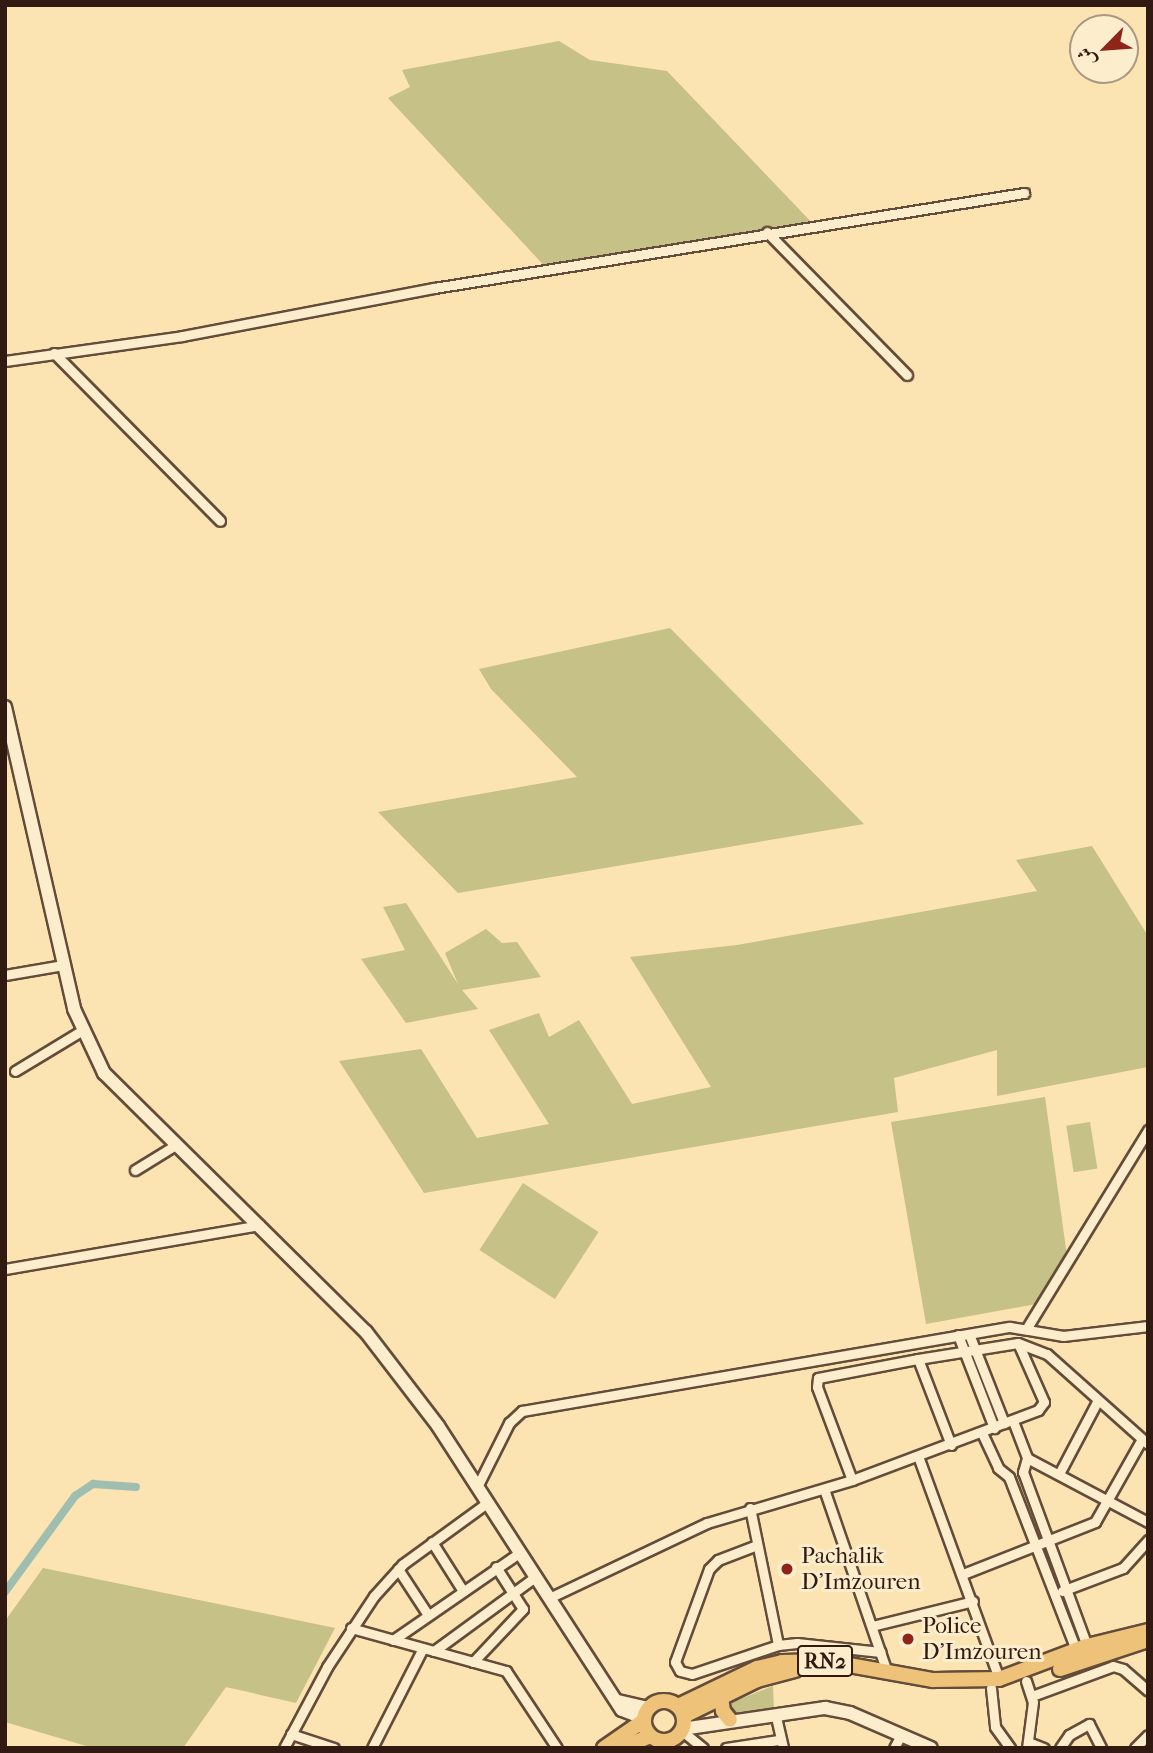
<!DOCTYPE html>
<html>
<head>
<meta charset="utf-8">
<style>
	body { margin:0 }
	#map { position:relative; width:1153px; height:1753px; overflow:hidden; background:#fbe3b2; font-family:"IM FELL French Canon",Amiri,serif }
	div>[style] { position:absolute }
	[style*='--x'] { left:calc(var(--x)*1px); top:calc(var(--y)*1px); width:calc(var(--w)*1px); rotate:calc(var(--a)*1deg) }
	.green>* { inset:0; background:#c5c187; transform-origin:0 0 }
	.canal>* { height:8px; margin:-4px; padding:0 4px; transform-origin:4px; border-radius:4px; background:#9fbeb0 }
	.roads { filter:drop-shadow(2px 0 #634c39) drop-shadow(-2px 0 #634c39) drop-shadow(0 2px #634c39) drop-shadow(0 -2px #634c39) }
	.minor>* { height:9px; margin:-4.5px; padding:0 4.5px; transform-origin:4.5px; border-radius:4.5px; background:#fcedcd }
	.secondary>* { height:12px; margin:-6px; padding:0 6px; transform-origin:6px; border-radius:6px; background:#fcedcd }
	.trunk>* { height:14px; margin:-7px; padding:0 7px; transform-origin:7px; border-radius:7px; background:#eec279 }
	.trunk>.ring { margin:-7px; padding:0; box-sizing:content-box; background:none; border:14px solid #eec279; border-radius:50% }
	.dots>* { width:19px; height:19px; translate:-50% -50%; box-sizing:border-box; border:4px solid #fcedcd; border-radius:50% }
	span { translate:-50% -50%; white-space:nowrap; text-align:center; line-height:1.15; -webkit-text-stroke:6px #fcedcd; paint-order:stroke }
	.shield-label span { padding:2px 5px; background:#fcedcd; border:2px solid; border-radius:5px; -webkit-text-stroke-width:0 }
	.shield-label { font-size:21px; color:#301a11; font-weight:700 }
	.poi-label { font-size:23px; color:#301a11 }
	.left { translate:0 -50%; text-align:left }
	.frame { position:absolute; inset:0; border:7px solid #301a11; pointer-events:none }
	.north { position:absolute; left:1069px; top:14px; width:70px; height:70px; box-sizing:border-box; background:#fcedcd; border:2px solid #aa9982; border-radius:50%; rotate:245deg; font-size:19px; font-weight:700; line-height:28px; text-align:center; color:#301a11 }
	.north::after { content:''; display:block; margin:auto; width:24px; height:32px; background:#8f2418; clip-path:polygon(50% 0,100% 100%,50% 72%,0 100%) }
</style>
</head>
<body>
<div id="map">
	<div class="green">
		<div style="clip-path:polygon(559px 41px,590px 60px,667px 71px,816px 227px,551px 273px,388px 98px,410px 87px,402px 70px)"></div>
		<div style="clip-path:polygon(670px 628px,864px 824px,458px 893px,378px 812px,577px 777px,491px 689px,479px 669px)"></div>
		<div style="clip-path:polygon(1092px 846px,1148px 936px,1148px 1067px,997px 1096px,997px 1050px,894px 1078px,898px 1112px,424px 1193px,339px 1061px,421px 1049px,477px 1138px,549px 1124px,489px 1030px,539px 1013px,549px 1037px,579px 1020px,632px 1104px,711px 1087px,630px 957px,737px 945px,1037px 891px,1016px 860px)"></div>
		<div style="clip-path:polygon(406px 903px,458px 984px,445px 953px,486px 929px,502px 943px,517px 942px,541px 977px,462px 990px,478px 1009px,406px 1023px,361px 959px,405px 950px,383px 907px)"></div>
		<div style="clip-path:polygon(1045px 1097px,1067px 1256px,1036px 1304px,926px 1324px,891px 1122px)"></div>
		<div style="left:1090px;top:1122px;width:47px;height:24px;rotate:81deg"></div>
		<div style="left:523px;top:1183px;width:90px;height:80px;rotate:33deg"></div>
		<div style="clip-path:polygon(43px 1568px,335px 1628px,296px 1703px,226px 1687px,183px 1748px,93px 1748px,5px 1722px,5px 1621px)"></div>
		<div style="clip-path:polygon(773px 1686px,774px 1712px,732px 1715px,728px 1709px,730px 1703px)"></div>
	</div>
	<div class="canal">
		<div style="--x:5;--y:1592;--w:119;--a:-53.9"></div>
		<div style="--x:75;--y:1496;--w:22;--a:-34"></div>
		<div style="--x:93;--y:1484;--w:43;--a:4"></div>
	</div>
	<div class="roads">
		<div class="minor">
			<div style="--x:767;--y:232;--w:200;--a:45.6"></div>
			<div style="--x:54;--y:353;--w:236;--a:45.3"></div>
			<div style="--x:5;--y:361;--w:179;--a:-8"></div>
			<div style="--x:182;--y:336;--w:257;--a:-10.8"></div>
			<div style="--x:434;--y:288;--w:598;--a:-9.15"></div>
			<div style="--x:5;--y:975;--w:59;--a:-9.8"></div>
			<div style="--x:15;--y:1071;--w:77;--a:-31.2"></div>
			<div style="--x:135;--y:1170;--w:46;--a:-31.6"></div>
			<div style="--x:5;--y:1269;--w:258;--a:-9.8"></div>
			<div style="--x:1028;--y:1326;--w:230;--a:-58.5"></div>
			<div style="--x:969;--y:1334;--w:96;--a:68.5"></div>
			<div style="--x:958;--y:1335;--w:100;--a:68.8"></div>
			<div style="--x:1013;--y:1421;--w:40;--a:69"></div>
			<div style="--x:1027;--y:1458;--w:15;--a:106"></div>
			<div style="--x:1023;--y:1472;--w:185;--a:69.8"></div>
			<div style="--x:982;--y:1433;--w:38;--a:65"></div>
			<div style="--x:998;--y:1468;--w:14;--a:39"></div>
			<div style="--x:1009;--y:1477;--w:188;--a:68.8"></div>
			<div style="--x:951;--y:1445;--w:92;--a:-111"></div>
			<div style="--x:918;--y:1359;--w:101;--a:-9.1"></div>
			<div style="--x:1018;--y:1343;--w:31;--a:21"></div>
			<div style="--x:1047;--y:1354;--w:135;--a:41.7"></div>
			<div style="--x:918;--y:1456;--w:237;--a:70"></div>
			<div style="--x:1027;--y:1458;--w:137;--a:27.9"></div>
			<div style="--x:1060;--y:1472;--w:81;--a:-62.2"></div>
			<div style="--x:852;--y:1480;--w:99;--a:-110.6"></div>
			<div style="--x:817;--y:1387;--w:9;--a:-84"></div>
			<div style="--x:818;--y:1378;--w:102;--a:-10.8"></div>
			<div style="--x:477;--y:1487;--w:72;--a:-63.4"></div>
			<div style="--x:509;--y:1423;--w:18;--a:-43"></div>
			<div style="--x:522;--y:1411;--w:495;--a:-9.8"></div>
			<div style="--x:1010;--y:1327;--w:54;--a:9.6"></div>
			<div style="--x:1063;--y:1336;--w:86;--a:-6.7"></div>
			<div style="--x:824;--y:1489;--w:194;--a:71"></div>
			<div style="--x:750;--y:1508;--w:140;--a:78.4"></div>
			<div style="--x:432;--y:1542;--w:58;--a:57.7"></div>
			<div style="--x:757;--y:1545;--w:42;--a:159"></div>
			<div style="--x:718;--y:1560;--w:13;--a:135"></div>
			<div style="--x:709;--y:1569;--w:99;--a:110.1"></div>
			<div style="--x:675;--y:1662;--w:10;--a:61"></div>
			<div style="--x:680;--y:1671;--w:12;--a:14"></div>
			<div style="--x:692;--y:1674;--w:91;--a:-18.6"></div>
			<div style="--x:778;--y:1645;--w:19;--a:-6"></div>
			<div style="--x:797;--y:1643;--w:84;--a:6.1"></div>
			<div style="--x:398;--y:1569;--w:55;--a:56.9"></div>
			<div style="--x:963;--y:1574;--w:142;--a:-21.5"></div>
			<div style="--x:1095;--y:1522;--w:95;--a:-60.5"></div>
			<div style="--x:1062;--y:1591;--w:65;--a:-20.7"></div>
			<div style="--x:1123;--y:1568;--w:38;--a:-48"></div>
			<div style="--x:549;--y:1598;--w:175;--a:-25.4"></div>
			<div style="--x:707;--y:1523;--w:151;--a:-16.5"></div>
			<div style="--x:852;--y:1480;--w:199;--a:-20.6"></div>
			<div style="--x:1038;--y:1410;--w:10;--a:-53"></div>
			<div style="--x:1044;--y:1402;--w:64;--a:-113.8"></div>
			<div style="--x:872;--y:1626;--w:104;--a:-13.9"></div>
			<div style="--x:351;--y:1628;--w:161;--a:15.5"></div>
			<div style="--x:506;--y:1671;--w:92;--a:56.5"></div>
			<div style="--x:393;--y:1640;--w:153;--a:-34.6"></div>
			<div style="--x:434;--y:1651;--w:125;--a:-36.2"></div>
			<div style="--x:473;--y:1662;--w:73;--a:-46.7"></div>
			<div style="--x:523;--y:1609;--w:50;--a:-122.7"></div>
			<div style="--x:1026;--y:1681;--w:22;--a:72"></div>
			<div style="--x:1033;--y:1702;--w:46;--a:97.4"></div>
			<div style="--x:991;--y:1688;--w:39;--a:84"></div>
			<div style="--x:995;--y:1727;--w:26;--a:54"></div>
			<div style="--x:1032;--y:1696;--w:86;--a:-20.3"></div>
			<div style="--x:1113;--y:1666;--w:10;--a:17"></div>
			<div style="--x:1123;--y:1669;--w:33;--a:41"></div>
			<div style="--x:776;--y:1717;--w:32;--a:77"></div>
			<div style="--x:682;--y:1731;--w:27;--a:39"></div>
			<div style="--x:291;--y:1734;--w:45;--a:18"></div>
			<div style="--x:1028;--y:1742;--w:17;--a:21"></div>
			<div style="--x:284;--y:1748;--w:92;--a:-62"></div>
			<div style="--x:327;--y:1667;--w:85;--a:-56.5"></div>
			<div style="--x:374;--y:1596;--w:43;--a:-47.8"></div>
			<div style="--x:403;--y:1564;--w:104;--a:-36"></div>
			<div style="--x:372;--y:1748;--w:112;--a:-63"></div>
			<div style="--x:726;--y:1748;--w:53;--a:-8.7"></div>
			<div style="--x:894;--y:1748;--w:15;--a:-62"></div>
			<div style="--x:1060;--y:1748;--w:16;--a:-55"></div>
			<div style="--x:1069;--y:1735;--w:23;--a:-29"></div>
			<div style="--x:1089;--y:1724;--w:27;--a:63"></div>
			<div style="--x:1135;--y:1748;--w:18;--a:-45"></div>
		</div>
		<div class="secondary">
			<div style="--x:5;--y:707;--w:310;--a:77.1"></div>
			<div style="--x:74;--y:1009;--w:71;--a:64.9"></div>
			<div style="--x:104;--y:1073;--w:368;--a:44.7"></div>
			<div style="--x:366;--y:1332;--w:118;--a:52.5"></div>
			<div style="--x:438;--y:1426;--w:338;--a:57.1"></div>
			<div style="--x:622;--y:1710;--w:22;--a:21"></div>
			<div style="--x:618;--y:1701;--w:31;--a:13"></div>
			<div style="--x:682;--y:1729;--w:145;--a:-8.4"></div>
			<div style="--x:825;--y:1708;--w:25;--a:11"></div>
			<div style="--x:850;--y:1713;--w:88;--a:23.4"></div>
		</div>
		<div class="trunk">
			<div style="--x:1060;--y:1669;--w:93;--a:-18.2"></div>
			<div style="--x:721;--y:1697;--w:14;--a:82"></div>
			<div style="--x:723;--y:1711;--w:11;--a:52"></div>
			<div class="ring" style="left:644px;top:1701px;width:26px;height:26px"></div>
			<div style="--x:678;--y:1706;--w:88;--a:-25.7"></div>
			<div style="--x:757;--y:1668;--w:26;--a:-13"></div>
			<div style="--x:782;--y:1662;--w:45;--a:-1.3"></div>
			<div style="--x:827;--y:1661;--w:108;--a:10.2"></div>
			<div style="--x:933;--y:1680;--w:66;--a:-0.9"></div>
			<div style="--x:999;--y:1679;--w:94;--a:-20.6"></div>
			<div style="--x:1087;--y:1646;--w:63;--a:-13.8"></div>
			<div style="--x:684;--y:1716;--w:81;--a:-26.3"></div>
			<div style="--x:757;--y:1680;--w:39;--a:-15"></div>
			<div style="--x:604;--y:1748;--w:47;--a:-34.7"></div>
			<div style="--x:622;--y:1748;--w:30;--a:-23"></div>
		</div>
	</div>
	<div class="dots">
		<div style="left:787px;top:1569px;background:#8f2418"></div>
		<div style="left:908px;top:1639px;background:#8f2418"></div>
	</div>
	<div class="shield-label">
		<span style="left:825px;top:1661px">RN2</span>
	</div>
	<div class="poi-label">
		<span class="left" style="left:801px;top:1569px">Pachalik<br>D'Imzouren</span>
		<span class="left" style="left:922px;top:1639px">Police<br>D'Imzouren</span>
	</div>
	<div class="frame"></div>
	<div class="north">ش</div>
</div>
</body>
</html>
